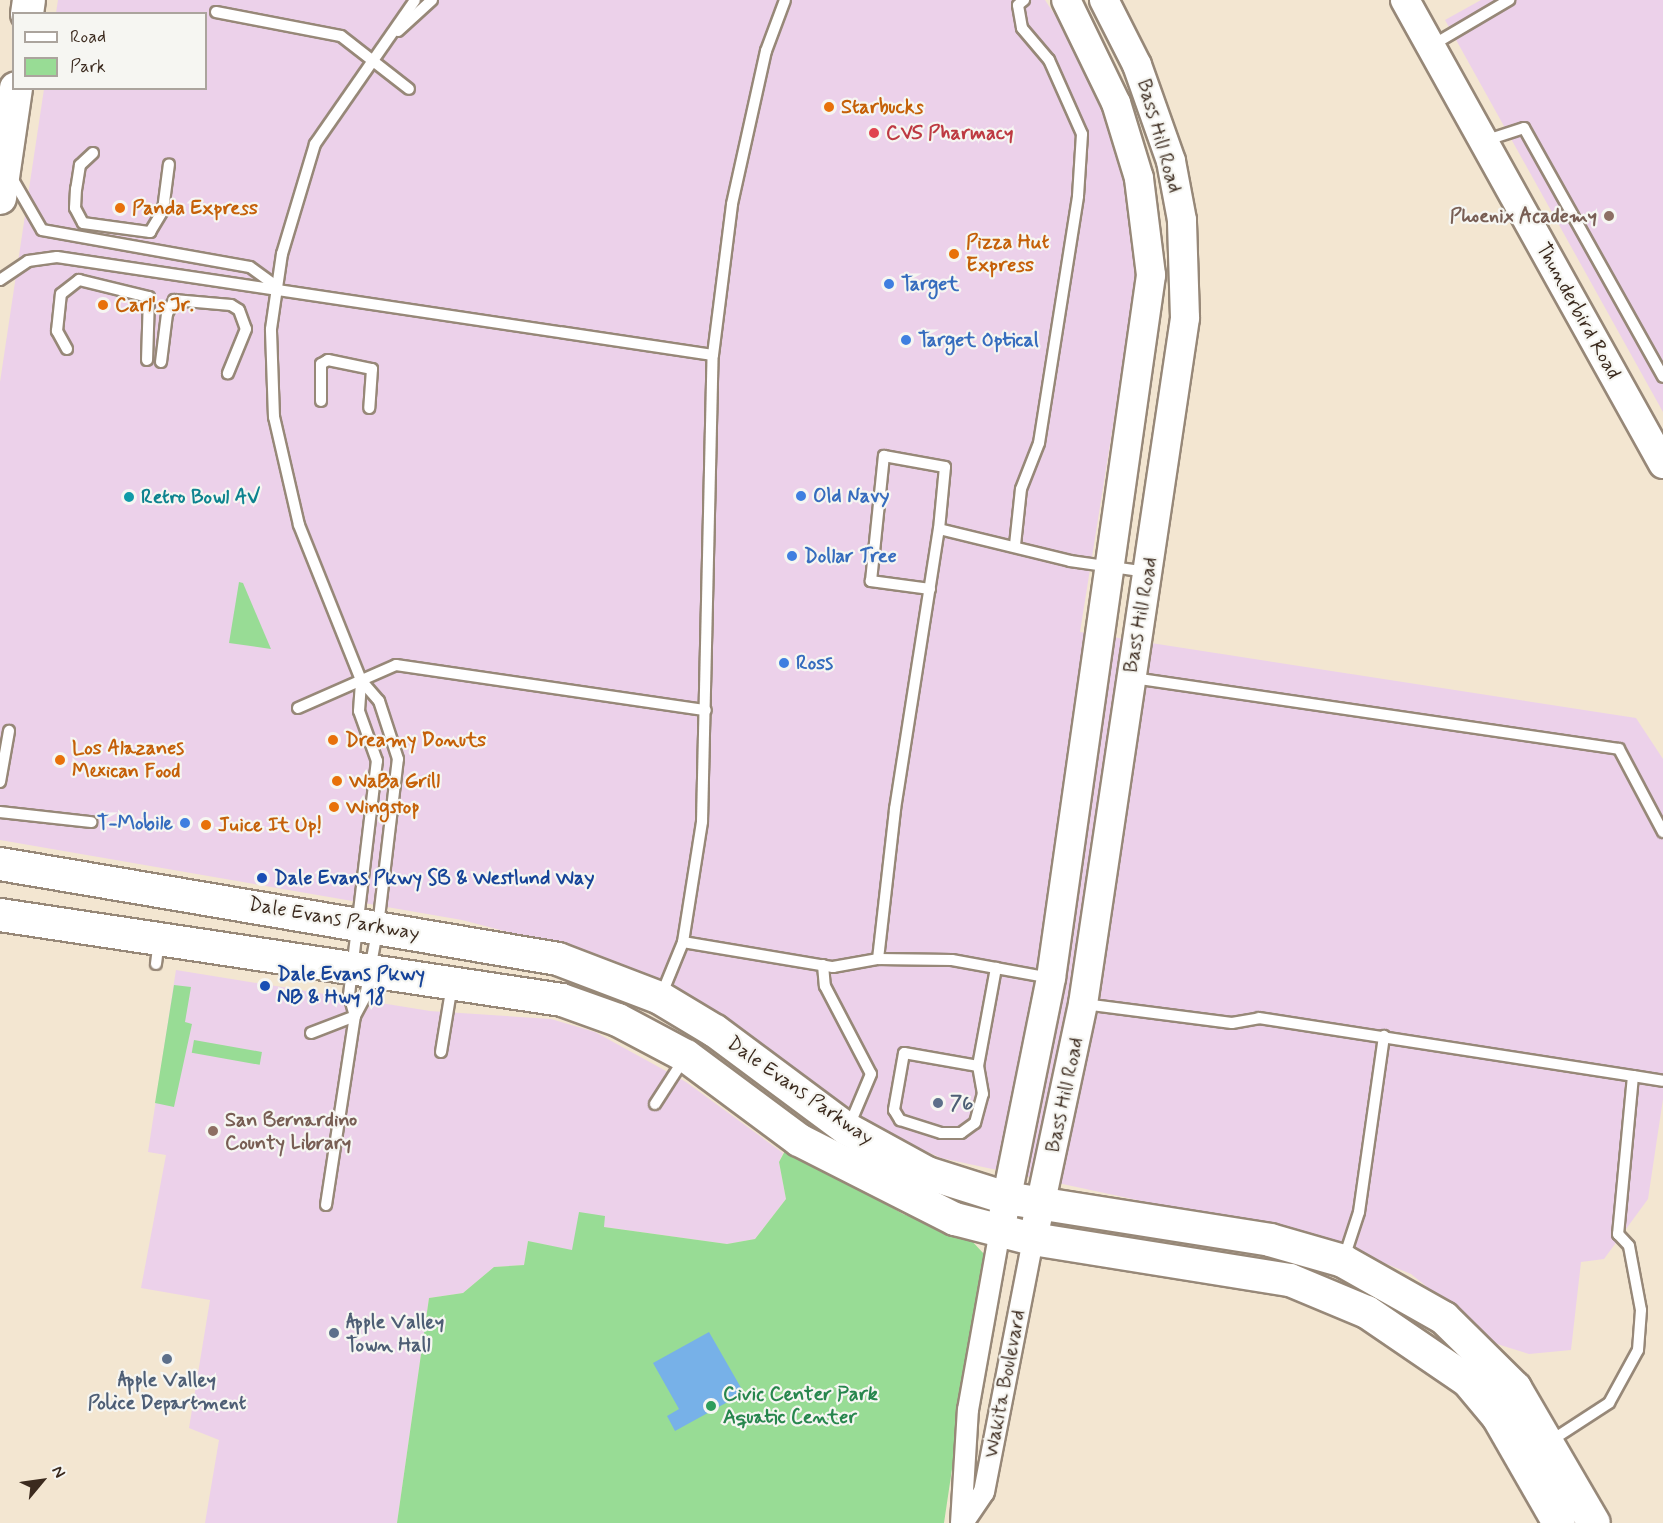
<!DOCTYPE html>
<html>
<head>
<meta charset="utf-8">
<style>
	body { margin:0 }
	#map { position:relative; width:1663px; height:1523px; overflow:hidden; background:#f3e6d1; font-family:Mynerve,sans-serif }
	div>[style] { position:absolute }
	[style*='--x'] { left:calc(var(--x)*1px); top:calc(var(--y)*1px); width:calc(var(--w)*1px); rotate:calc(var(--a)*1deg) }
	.built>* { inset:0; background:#ecd1ea }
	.green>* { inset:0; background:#98dc95; transform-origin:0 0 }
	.water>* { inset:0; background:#77b1e8 }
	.roads { filter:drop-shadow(2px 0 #978878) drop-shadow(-2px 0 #978878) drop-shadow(0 2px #978878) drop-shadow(0 -2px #978878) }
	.lane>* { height:10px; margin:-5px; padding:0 5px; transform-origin:5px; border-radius:5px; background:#fff }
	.street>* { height:20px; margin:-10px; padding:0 10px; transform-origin:10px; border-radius:10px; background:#fff }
	.secondary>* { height:28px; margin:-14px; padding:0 14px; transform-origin:14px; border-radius:14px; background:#fff }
	.primary>* { height:32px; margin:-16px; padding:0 16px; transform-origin:16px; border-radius:16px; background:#fff }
	.dots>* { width:16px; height:16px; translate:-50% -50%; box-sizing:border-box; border:3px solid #f6f6f2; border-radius:50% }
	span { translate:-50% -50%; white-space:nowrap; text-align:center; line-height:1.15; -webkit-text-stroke:4.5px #f6f6f2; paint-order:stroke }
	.food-label { font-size:20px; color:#c56008; font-weight:700 }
	.left { translate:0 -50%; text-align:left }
	.health-label { font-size:20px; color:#be3a42; font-weight:700 }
	.street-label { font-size:20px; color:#3b2a1e }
	.education-label { font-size:20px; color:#785e54; font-weight:700 }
	.right { translate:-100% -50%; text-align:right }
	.shop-label { font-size:20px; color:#366cbe; font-weight:700 }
	.culture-label { font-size:20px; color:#0d838f; font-weight:700 }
	.transit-label { font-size:20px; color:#164399; font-weight:700 }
	.service-label { font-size:20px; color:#4e5e75; font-weight:700 }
	.leisure-label { font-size:20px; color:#27864d; font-weight:700 }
	.legend { position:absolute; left:12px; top:12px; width:195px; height:78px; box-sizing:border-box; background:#f6f6f2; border:2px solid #aba49d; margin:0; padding:8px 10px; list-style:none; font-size:18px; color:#3b2a1e }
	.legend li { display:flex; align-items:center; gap:12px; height:30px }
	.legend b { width:30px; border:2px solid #aba49d }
	.north { position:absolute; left:12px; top:1451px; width:60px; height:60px; -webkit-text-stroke:4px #f6f6f2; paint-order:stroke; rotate:61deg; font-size:16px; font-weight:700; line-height:24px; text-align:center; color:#3b2a1e }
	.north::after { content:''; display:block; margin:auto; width:21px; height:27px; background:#3b2a1e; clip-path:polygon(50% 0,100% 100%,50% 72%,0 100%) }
</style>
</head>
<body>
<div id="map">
	<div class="built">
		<div style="clip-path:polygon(58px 0,1045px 0,1076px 47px,1111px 131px,1125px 182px,1137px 275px,1080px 632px,1636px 718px,1663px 759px,1663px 1099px,1648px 1199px,1604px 1259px,1581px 1262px,1571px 1350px,1529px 1354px,1497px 1344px,1411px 1274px,1333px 1242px,941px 1158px,861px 1122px,689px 997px,574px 949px,462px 920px,0 840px,0 382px,44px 89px,206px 88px,206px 14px,56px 13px)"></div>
		<div style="clip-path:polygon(1481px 0,1663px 0,1663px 412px,1445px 20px)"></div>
		<div style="clip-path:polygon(176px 970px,430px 1011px,551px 1019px,595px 1032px,686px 1082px,783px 1153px,779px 1162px,786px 1199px,755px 1239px,727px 1244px,604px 1227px,580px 1212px,573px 1251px,528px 1241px,524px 1265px,494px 1267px,463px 1293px,429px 1298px,397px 1523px,205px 1523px,219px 1440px,189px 1428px,210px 1300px,141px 1288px,166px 1155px,148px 1152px)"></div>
	</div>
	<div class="green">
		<div style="clip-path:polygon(239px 582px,243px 583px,271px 649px,229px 643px)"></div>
		<div style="clip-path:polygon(174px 985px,191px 987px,185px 1022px,192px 1024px,174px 1107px,155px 1103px)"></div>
		<div style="left:194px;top:1040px;width:69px;height:13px;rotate:10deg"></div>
		<div style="clip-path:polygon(787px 1147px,903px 1214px,970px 1239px,984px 1254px,944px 1523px,397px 1523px,429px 1298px,463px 1293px,494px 1267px,524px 1265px,528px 1241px,572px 1250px,579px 1212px,605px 1216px,604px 1227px,727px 1244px,755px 1239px,786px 1199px,779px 1162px)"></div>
	</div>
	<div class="water">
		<div style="clip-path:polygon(709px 1332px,744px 1393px,675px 1431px,667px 1416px,679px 1409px,653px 1363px)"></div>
	</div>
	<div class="roads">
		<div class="lane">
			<div style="--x:216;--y:12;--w:127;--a:10.9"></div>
			<div style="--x:341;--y:36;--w:86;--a:37.9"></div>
			<div style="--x:398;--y:31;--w:46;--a:-42.4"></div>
			<div style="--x:1431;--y:46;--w:91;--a:-30.5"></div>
			<div style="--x:1484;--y:141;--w:42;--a:-18"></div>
			<div style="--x:1524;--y:128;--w:285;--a:60.8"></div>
			<div style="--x:93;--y:153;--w:18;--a:137"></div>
			<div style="--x:80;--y:165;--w:24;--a:99"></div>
			<div style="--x:76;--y:189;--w:19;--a:93"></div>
			<div style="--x:75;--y:208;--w:17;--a:62"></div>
			<div style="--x:83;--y:223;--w:68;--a:7.7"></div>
			<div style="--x:150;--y:232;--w:26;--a:-59"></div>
			<div style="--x:163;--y:210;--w:46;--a:-82.6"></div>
			<div style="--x:12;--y:178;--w:60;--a:60"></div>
			<div style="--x:42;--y:230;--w:211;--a:10.1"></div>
			<div style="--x:250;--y:267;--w:31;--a:36"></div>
			<div style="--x:0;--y:280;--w:34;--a:-34"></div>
			<div style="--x:28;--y:261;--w:29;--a:-8"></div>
			<div style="--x:57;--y:257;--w:663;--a:8.5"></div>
			<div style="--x:713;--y:355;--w:152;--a:-82.8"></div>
			<div style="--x:732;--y:204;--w:157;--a:-77.5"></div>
			<div style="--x:766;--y:51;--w:54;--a:-69.6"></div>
			<div style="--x:67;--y:349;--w:21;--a:-119"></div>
			<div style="--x:57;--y:331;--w:37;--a:-84"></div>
			<div style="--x:61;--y:294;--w:23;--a:-38"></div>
			<div style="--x:79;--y:280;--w:72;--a:13.7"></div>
			<div style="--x:149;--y:297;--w:63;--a:91.8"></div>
			<div style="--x:161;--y:362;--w:48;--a:-82.9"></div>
			<div style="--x:167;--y:314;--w:16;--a:-63"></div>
			<div style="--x:174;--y:300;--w:57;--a:5"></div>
			<div style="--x:231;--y:305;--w:9;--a:32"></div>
			<div style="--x:239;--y:310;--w:20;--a:70"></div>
			<div style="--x:246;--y:329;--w:48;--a:112.2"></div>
			<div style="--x:321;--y:401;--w:37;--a:-90"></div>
			<div style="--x:321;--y:364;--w:8;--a:-30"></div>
			<div style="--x:328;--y:360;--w:45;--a:11.6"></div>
			<div style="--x:372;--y:369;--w:39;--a:94"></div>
			<div style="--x:1015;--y:545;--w:56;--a:-83.9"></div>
			<div style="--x:1021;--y:489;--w:49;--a:-68.6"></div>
			<div style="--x:1039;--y:443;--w:250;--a:-81"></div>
			<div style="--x:1078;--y:196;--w:62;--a:-86.3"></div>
			<div style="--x:1082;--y:134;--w:81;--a:-114"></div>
			<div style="--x:1049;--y:60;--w:42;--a:-130.2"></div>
			<div style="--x:1022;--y:28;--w:23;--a:-100"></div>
			<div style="--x:1018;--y:5;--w:8;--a:-40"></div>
			<div style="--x:930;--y:589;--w:60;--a:-172.3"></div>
			<div style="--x:871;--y:581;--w:126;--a:-84.1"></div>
			<div style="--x:884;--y:456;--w:62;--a:10.2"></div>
			<div style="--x:945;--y:467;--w:62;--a:95.5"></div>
			<div style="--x:1133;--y:678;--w:491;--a:8.3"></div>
			<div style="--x:1619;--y:749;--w:94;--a:62.1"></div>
			<div style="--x:298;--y:708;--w:107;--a:-23.7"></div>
			<div style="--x:396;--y:665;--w:313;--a:8.3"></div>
			<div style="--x:0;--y:782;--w:52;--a:-80"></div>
			<div style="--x:0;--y:812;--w:92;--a:6.3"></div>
			<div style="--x:683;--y:942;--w:152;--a:9.5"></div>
			<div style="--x:833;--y:967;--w:46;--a:-10.1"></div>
			<div style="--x:878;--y:959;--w:74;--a:0.8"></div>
			<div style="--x:952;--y:960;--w:101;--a:10.3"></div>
			<div style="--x:878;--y:959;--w:151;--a:-83.5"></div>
			<div style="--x:895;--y:809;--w:283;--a:-81.1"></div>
			<div style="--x:939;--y:529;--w:135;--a:13.7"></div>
			<div style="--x:1070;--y:561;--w:78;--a:8.1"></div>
			<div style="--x:156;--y:964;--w:24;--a:-83"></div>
			<div style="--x:823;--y:965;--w:21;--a:85"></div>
			<div style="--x:825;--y:986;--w:99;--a:62.4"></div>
			<div style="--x:871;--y:1074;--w:56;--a:112.9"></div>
			<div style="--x:661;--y:996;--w:58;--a:-67.8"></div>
			<div style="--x:683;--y:942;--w:121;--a:-81"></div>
			<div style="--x:702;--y:822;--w:467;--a:-88.7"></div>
			<div style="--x:1084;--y:1004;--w:149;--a:7.3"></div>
			<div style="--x:1232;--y:1023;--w:27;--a:-10"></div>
			<div style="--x:1259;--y:1018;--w:378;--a:8.8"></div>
			<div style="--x:1633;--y:1076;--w:159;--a:95.4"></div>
			<div style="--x:1618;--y:1234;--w:16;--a:47"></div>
			<div style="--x:1629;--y:1246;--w:65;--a:79.4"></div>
			<div style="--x:1641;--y:1310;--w:40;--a:94.3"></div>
			<div style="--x:1638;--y:1350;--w:60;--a:118.7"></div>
			<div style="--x:1609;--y:1403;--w:72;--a:147"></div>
			<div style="--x:355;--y:1016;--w:22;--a:-106"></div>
			<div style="--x:349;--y:995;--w:236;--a:-83.2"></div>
			<div style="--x:377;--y:761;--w:53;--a:-109.8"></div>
			<div style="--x:359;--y:711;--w:31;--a:-86"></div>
			<div style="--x:311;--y:1033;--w:47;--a:-21.1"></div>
			<div style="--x:441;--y:1052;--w:68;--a:-80.7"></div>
			<div style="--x:978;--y:1066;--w:75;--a:-170"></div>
			<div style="--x:904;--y:1053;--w:58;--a:100"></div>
			<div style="--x:894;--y:1110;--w:12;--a:59"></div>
			<div style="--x:900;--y:1120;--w:43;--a:17.6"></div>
			<div style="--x:941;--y:1133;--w:20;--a:0"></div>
			<div style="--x:961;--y:1133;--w:17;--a:-36"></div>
			<div style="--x:975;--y:1123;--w:30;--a:-75"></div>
			<div style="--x:983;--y:1094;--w:28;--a:-100"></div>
			<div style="--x:978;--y:1066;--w:100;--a:-79.6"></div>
			<div style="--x:1633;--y:1076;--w:30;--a:9"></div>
			<div style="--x:655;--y:1104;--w:54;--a:-57.2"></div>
			<div style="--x:326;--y:1205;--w:191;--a:-81.3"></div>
			<div style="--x:355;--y:1016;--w:21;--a:-62"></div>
			<div style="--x:365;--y:997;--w:72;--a:-79.6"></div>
			<div style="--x:378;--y:926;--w:168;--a:-83.2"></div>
			<div style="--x:398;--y:759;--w:61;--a:-108.1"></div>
			<div style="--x:379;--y:701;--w:28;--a:-131"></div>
			<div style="--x:361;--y:680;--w:167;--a:-111.8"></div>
			<div style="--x:299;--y:525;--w:111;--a:-103"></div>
			<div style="--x:274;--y:417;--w:88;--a:-92"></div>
			<div style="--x:271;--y:329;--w:76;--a:-81.7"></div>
			<div style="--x:282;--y:254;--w:115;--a:-73.3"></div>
			<div style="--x:315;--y:144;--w:175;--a:-55.2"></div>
			<div style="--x:1344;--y:1258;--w:48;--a:-71.9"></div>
			<div style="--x:1359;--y:1212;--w:178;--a:-81.9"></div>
		</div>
		<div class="street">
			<div style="--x:961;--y:1523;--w:113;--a:-86.5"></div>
			<div style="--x:968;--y:1410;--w:182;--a:-79.9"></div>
			<div style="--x:963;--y:1523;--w:37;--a:-56"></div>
			<div style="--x:984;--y:1492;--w:258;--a:-79"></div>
		</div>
		<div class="secondary">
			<div style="--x:1405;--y:0;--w:531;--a:60.92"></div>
			<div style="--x:1000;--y:1231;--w:258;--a:-78.6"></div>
			<div style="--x:1051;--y:978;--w:710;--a:-81.9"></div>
			<div style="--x:1151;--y:275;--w:98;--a:-97.1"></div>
			<div style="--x:1139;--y:178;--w:78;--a:-107"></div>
			<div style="--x:1116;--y:103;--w:114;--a:-115.9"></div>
			<div style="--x:1033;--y:1239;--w:240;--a:-78"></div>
			<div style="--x:1083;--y:1004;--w:694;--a:-81.54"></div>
			<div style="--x:1185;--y:318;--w:98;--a:-91.8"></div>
			<div style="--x:1182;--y:220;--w:60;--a:-100.6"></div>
			<div style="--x:1171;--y:161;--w:102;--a:-109.5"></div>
			<div style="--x:1137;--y:65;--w:73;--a:-116.9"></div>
		</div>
		<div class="primary">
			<div style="--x:27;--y:14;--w:14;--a:-82"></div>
			<div style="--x:0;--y:198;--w:111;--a:-81.7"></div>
			<div style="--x:0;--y:864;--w:566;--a:9.66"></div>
			<div style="--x:558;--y:959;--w:109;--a:20.9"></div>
			<div style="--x:660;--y:998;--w:64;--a:31"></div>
			<div style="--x:715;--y:1031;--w:164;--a:36.6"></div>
			<div style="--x:847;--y:1129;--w:91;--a:28.8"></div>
			<div style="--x:927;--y:1173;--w:83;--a:17.6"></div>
			<div style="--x:1006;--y:1198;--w:267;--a:9"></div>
			<div style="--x:1270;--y:1240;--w:76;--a:16"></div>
			<div style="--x:1343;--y:1261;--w:116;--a:29.4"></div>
			<div style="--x:1444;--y:1318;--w:100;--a:44.6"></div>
			<div style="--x:1515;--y:1388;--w:156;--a:59.7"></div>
			<div style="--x:0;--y:915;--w:568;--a:8.6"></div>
			<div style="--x:562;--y:1000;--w:59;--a:19.7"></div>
			<div style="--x:618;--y:1020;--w:77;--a:27.9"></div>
			<div style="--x:686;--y:1056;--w:141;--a:36.6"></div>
			<div style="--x:799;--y:1140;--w:175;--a:26.9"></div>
			<div style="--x:955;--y:1219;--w:81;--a:14.4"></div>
			<div style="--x:1033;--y:1239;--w:260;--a:9.1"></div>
			<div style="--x:1290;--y:1280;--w:83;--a:22.6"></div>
			<div style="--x:1367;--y:1312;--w:122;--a:34.3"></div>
			<div style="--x:1468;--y:1381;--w:47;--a:50.2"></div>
			<div style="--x:1498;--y:1417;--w:122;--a:60.1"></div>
		</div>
	</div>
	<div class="dots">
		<div style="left:829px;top:107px;background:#e8710a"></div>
		<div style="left:874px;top:133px;background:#e0444e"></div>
		<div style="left:120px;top:208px;background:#e8710a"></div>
		<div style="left:1609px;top:216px;background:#8d6e63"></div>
		<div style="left:954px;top:254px;background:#e8710a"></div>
		<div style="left:889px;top:284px;background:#3f7fe0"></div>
		<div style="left:103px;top:305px;background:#e8710a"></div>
		<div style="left:906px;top:340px;background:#3f7fe0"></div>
		<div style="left:801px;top:496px;background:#3f7fe0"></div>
		<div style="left:129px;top:497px;background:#0f9aa8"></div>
		<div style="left:792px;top:556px;background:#3f7fe0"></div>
		<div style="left:784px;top:663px;background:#3f7fe0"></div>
		<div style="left:333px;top:740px;background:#e8710a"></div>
		<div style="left:60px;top:760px;background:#e8710a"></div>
		<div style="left:337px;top:781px;background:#e8710a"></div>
		<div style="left:334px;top:807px;background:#e8710a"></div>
		<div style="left:185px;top:823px;background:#3f7fe0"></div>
		<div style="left:206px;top:825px;background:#e8710a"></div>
		<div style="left:262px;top:878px;background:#1a4fb4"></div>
		<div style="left:265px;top:986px;background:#1a4fb4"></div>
		<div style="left:938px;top:1103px;background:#5c6f8a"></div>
		<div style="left:213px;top:1131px;background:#8d6e63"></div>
		<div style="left:334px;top:1333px;background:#5c6f8a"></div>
		<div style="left:167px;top:1359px;background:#5c6f8a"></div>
		<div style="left:711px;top:1406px;background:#2e9e5b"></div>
	</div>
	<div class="food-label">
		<span class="left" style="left:841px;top:107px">Starbucks</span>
		<span class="left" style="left:132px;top:208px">Panda Express</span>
		<span class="left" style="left:966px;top:254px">Pizza Hut<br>Express</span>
		<span class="left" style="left:115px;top:305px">Carl's Jr.</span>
		<span class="left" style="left:345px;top:740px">Dreamy Donuts</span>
		<span class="left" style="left:72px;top:760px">Los Alazanes<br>Mexican Food</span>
		<span class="left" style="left:349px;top:781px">WaBa Grill</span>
		<span class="left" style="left:346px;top:807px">Wingstop</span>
		<span class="left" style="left:218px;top:825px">Juice It Up!</span>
	</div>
	<div class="health-label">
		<span class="left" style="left:886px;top:133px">CVS Pharmacy</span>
	</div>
	<div class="street-label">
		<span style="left:1159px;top:136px;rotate:74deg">Bass Hill Road</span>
		<span style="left:1578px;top:311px;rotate:61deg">Thunderbird Road</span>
		<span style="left:1141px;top:615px;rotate:-80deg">Bass Hill Road</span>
		<span style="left:334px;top:919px;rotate:10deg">Dale Evans Parkway</span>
		<span style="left:800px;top:1091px;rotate:35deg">Dale Evans Parkway</span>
		<span style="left:1065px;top:1095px;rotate:-78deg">Bass Hill Road</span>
		<span style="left:1005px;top:1384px;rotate:-79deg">Wakita Boulevard</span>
	</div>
	<div class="education-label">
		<span class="right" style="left:1597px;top:216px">Phoenix Academy</span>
		<span class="left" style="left:225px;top:1132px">San Bernardino<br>County Library</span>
	</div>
	<div class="shop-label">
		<span class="left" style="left:901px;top:284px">Target</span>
		<span class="left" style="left:918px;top:340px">Target Optical</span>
		<span class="left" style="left:813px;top:496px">Old Navy</span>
		<span class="left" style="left:804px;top:556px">Dollar Tree</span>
		<span class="left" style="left:796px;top:663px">Ross</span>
		<span class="right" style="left:173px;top:823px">T-Mobile</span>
	</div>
	<div class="culture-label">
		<span class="left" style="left:141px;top:497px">Retro Bowl AV</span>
	</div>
	<div class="transit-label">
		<span class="left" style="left:274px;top:878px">Dale Evans Pkwy SB &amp; Westlund Way</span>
		<span class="left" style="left:277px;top:986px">Dale Evans Pkwy<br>NB &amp; Hwy 18</span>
	</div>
	<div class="service-label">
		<span class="left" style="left:950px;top:1103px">76</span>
		<span class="left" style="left:346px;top:1334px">Apple Valley<br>Town Hall</span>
		<span style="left:167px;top:1392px">Apple Valley<br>Police Department</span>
	</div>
	<div class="leisure-label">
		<span class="left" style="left:723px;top:1406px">Civic Center Park<br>Aquatic Center</span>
	</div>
	<ul class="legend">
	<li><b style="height:8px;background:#fff"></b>Road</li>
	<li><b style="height:16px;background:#98dc95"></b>Park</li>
	</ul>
	<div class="north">N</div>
</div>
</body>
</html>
